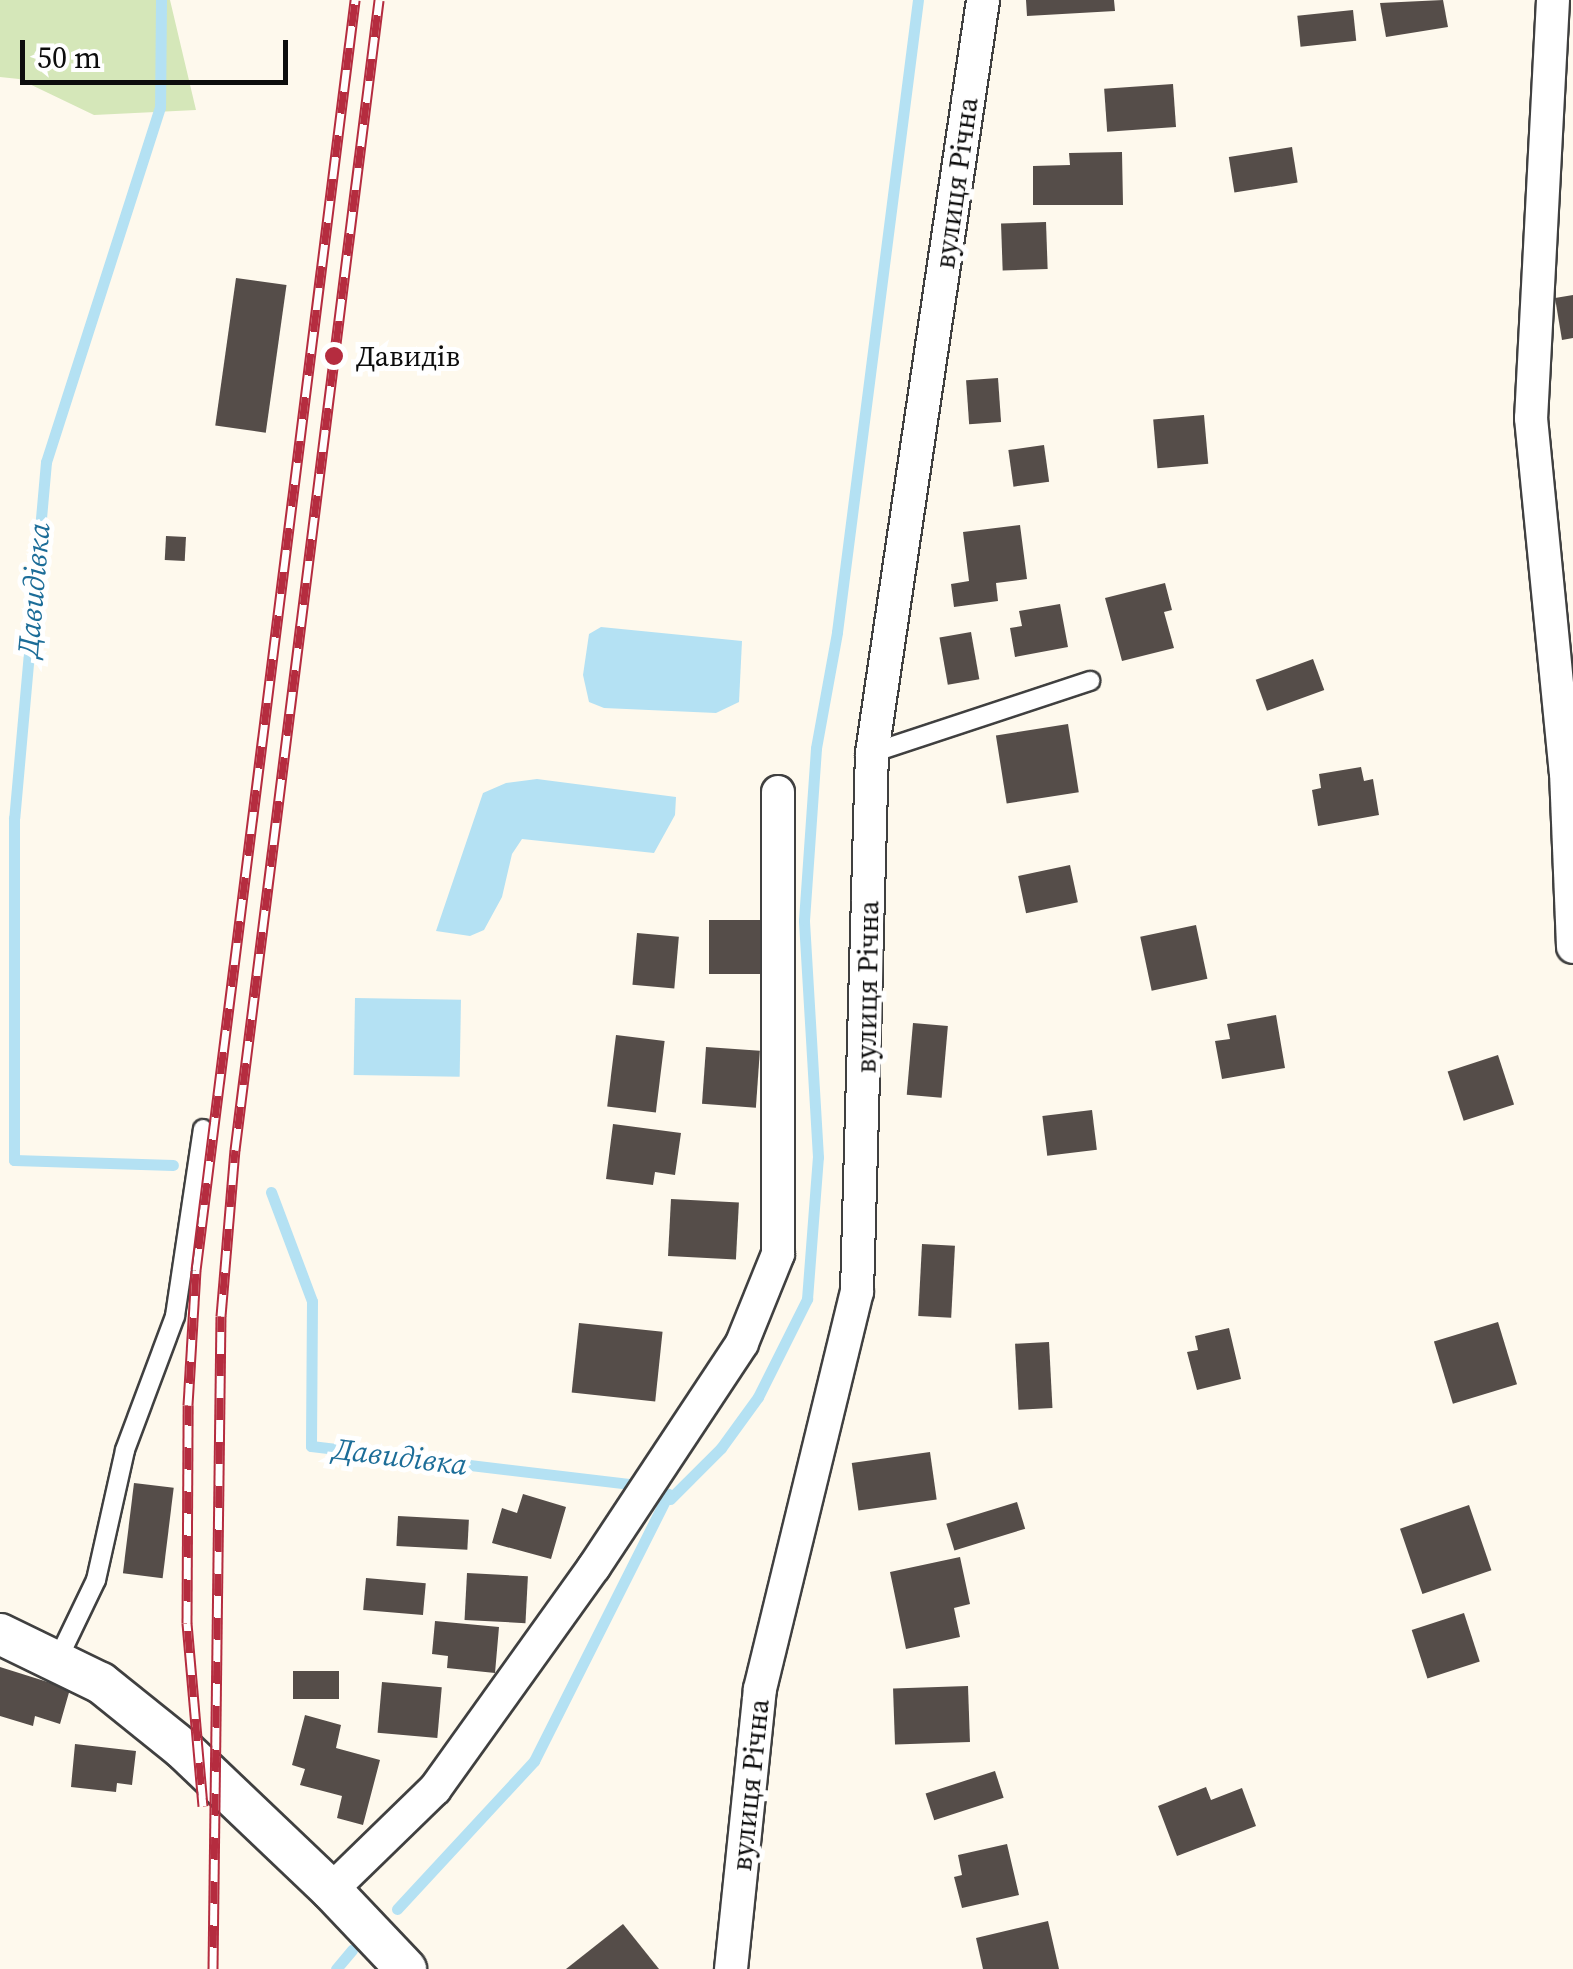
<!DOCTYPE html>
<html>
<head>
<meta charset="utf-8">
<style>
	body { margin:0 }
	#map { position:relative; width:1573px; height:1969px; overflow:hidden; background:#fef9ed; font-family:"Source Serif 4",serif }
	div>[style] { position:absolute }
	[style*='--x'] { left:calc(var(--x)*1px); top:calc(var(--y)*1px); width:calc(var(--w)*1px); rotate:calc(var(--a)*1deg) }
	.green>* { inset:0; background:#d5e7b9 }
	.water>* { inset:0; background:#b4e1f3; transform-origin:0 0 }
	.stream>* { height:11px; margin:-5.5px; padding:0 5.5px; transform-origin:5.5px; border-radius:5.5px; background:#b4e1f3 }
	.building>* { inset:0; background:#554d49; transform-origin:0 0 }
	.roads { filter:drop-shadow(2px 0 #404040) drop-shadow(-2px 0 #404040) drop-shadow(0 2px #404040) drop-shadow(0 -2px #404040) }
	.service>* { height:18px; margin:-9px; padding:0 9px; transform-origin:9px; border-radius:9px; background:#fff }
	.minor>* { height:32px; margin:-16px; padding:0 16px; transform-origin:16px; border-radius:16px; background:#fff }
	.tertiary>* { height:40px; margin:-20px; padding:0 20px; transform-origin:20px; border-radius:20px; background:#fff }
	.rail>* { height:11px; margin-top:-5.5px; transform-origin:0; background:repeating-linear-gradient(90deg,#fff 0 22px,#b52c3f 0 44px); box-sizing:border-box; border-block:2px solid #b52c3f }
	.dots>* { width:28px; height:28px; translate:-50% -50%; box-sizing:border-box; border:5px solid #fff; border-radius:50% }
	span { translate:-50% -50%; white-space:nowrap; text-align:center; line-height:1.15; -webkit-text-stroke:10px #fff; paint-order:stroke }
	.street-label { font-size:28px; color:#0d0d0d }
	.poi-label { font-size:28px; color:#0d0d0d }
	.left { translate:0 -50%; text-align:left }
	.water-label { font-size:30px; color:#1c6d98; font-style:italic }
	.scale { position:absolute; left:20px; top:40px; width:268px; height:45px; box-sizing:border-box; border:5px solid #0d0d0d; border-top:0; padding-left:12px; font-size:30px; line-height:35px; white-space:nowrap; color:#0d0d0d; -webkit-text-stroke:8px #fff; paint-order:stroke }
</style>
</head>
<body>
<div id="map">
	<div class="green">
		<div style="clip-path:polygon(0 0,170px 0,196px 110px,94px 115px,19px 79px,0 77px)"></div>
	</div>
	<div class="water">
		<div style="clip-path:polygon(601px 627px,742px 641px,739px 702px,716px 713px,604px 708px,589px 702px,583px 675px,589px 634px)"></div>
		<div style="clip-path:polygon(537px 779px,676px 797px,675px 815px,654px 853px,522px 839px,512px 854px,502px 897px,484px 930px,470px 936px,436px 931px,483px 793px,506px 783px)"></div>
		<div style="left:355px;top:998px;width:106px;height:77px;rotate:1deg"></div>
	</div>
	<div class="stream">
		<div style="--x:161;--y:0;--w:107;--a:90.5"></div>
		<div style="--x:160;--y:107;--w:373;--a:107.8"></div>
		<div style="--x:46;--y:462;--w:357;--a:95.1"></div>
		<div style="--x:14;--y:818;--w:342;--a:90"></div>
		<div style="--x:14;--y:1160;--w:159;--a:1.8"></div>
		<div style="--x:271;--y:1192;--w:116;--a:69.4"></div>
		<div style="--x:312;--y:1301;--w:145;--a:90.4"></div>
		<div style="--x:311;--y:1446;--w:320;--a:6.8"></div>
		<div style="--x:670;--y:1499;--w:72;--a:-45"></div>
		<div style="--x:721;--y:1448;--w:63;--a:-54"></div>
		<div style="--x:758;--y:1397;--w:110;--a:-63.4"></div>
		<div style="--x:807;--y:1299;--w:142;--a:-85.6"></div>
		<div style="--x:818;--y:1157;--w:237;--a:-93.4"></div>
		<div style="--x:804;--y:920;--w:172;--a:-86"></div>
		<div style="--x:816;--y:748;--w:118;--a:-79.7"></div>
		<div style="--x:837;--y:632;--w:637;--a:-82.7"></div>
		<div style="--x:397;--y:1909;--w:202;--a:-47.2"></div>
		<div style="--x:534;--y:1761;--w:299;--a:-63.3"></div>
		<div style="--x:336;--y:1969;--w:25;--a:-50"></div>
	</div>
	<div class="building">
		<div style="clip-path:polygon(1026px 0,1114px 0,1115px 11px,1027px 16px)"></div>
		<div style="clip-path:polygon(1443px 0,1448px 27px,1386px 37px,1380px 3px)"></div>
		<div style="left:1353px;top:10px;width:31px;height:56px;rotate:84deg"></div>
		<div style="left:1173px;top:84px;width:43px;height:69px;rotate:86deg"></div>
		<div style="left:1292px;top:147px;width:36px;height:64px;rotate:81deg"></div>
		<div style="clip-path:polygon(1122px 152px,1123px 205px,1033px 205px,1033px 166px,1070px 165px,1069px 153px)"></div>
		<div style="left:1046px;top:222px;width:47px;height:45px;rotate:88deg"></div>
		<div style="left:236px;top:278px;width:51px;height:149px;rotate:8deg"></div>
		<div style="clip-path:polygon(1573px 295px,1573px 338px,1562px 340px,1555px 298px)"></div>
		<div style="left:998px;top:378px;width:44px;height:32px;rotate:86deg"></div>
		<div style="left:1204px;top:415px;width:49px;height:51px;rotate:85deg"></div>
		<div style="left:1044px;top:445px;width:37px;height:36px;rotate:82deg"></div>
		<div style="clip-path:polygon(1020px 525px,1027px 579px,996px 583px,998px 601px,954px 607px,951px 584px,969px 581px,963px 532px)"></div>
		<div style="left:166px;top:536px;width:20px;height:24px;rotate:3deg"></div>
		<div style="clip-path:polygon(1165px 583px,1172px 610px,1164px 612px,1174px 648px,1122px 661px,1105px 598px)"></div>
		<div style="clip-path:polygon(1060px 604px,1068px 647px,1015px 657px,1010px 628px,1022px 626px,1019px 611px)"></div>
		<div style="left:971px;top:632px;width:48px;height:32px;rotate:80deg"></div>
		<div style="left:1313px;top:659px;width:33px;height:61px;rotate:70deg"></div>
		<div style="left:1068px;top:724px;width:69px;height:73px;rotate:81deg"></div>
		<div style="clip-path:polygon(1361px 767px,1364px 781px,1373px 779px,1379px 815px,1318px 826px,1312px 790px,1321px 788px,1319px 774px)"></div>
		<div style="left:1070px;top:865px;width:38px;height:53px;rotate:78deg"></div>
		<div style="left:709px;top:920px;width:52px;height:54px"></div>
		<div style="left:1196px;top:925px;width:55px;height:57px;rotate:78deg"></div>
		<div style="left:637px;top:933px;width:42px;height:52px;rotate:5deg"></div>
		<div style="clip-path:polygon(1276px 1015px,1285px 1068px,1222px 1079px,1215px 1041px,1230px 1039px,1227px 1024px)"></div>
		<div style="left:913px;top:1023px;width:35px;height:72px;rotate:5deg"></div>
		<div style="left:616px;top:1035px;width:49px;height:72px;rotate:7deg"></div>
		<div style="left:706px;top:1047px;width:54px;height:57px;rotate:4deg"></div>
		<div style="left:1498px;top:1055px;width:52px;height:53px;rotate:72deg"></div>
		<div style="left:1092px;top:1110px;width:40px;height:50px;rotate:83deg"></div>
		<div style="clip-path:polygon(613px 1124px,681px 1133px,675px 1175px,655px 1172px,653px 1185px,606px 1179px)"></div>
		<div style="left:671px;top:1199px;width:68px;height:57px;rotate:3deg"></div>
		<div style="left:922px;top:1244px;width:33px;height:72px;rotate:3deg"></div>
		<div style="left:1498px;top:1322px;width:65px;height:67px;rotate:73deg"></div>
		<div style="left:579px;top:1323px;width:84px;height:70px;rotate:6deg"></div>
		<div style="clip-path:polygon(1229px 1328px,1241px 1379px,1197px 1390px,1187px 1352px,1198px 1350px,1195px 1336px)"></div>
		<div style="left:1049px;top:1342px;width:66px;height:34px;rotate:87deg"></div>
		<div style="left:930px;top:1452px;width:48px;height:79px;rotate:82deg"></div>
		<div style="left:134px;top:1483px;width:40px;height:91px;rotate:7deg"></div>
		<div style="clip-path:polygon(523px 1494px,566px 1507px,551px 1559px,492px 1543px,502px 1508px,517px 1513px)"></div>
		<div style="left:1017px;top:1502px;width:28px;height:74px;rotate:73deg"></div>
		<div style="left:1469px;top:1505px;width:69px;height:73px;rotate:71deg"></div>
		<div style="left:398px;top:1516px;width:71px;height:30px;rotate:3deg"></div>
		<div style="clip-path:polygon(960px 1557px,970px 1604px,954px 1608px,960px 1637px,906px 1649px,890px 1572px)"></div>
		<div style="left:467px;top:1573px;width:61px;height:47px;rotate:3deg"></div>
		<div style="left:366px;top:1578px;width:60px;height:32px;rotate:5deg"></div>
		<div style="left:1464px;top:1613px;width:51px;height:55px;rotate:72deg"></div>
		<div style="clip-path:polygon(435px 1621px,499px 1627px,495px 1673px,447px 1668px,448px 1656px,432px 1654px)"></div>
		<div style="clip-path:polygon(0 1667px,70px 1689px,60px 1724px,35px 1716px,33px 1726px,0 1716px)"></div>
		<div style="left:293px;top:1671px;width:46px;height:28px"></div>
		<div style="left:382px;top:1682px;width:60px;height:51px;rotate:5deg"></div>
		<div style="left:968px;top:1686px;width:56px;height:75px;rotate:88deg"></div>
		<div style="clip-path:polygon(305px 1715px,341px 1725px,336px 1748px,380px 1760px,363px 1825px,337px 1818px,342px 1796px,300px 1785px,305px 1769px,292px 1765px)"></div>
		<div style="clip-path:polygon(75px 1744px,136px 1751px,132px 1785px,117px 1783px,116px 1792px,71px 1787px)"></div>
		<div style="left:995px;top:1771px;width:28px;height:73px;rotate:72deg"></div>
		<div style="clip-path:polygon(1206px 1787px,1211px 1800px,1242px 1788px,1256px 1826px,1177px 1856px,1158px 1806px)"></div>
		<div style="clip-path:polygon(1007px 1844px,1019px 1895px,962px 1908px,954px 1877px,962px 1875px,958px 1855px)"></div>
		<div style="clip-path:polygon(1048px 1921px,1059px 1969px,983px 1969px,976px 1938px)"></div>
		<div style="clip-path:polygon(623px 1924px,659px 1969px,566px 1969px)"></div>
	</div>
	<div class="roads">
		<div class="service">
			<div style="--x:872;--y:753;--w:230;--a:-18.3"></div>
			<div style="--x:58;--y:1659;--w:88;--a:-64.3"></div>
			<div style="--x:96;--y:1580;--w:133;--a:-77.4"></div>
			<div style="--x:125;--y:1450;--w:143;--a:-69.5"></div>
			<div style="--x:175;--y:1316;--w:189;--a:-81.5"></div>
		</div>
		<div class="minor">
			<div style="--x:1553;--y:0;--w:419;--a:93"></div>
			<div style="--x:1531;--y:418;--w:356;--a:84.4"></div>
			<div style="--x:1566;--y:772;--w:175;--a:87.7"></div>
			<div style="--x:331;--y:1890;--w:145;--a:-44.2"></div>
			<div style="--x:435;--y:1789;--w:273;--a:-54.4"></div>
			<div style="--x:594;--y:1567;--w:268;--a:-56.5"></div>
			<div style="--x:742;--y:1343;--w:96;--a:-68"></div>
			<div style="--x:778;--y:1254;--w:462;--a:-90"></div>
			<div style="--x:731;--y:1969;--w:281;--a:-84.1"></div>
			<div style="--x:760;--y:1689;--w:409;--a:-76.3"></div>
			<div style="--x:857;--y:1292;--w:539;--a:-88.41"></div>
			<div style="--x:872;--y:753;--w:761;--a:-81.61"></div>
		</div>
		<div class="tertiary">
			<div style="--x:0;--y:1634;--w:112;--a:25.9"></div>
			<div style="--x:101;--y:1683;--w:105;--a:38.8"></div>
			<div style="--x:183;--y:1749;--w:204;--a:43.6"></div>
			<div style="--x:331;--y:1890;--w:109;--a:46.5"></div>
		</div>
	</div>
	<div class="rail">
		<div style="--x:203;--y:1806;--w:184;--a:-95"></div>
		<div style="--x:187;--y:1623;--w:218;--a:-89.7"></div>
		<div style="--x:188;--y:1405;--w:135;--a:-86.6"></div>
		<div style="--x:196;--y:1270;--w:1280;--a:-82.86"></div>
		<div style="--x:213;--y:1969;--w:653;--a:-89.3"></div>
		<div style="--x:221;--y:1316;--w:167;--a:-85.2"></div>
		<div style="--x:235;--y:1150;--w:1159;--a:-82.86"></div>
	</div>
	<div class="dots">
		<div style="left:334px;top:356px;background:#b52c3f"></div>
	</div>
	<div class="street-label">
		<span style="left:956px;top:183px;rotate:-82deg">вулиця Річна</span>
		<span style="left:867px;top:987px;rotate:-89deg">вулиця Річна</span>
		<span style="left:750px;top:1785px;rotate:-84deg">вулиця Річна</span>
	</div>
	<div class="poi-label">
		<span class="left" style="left:356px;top:356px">Давидів</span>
	</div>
	<div class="water-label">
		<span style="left:34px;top:590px;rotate:-85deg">Давидівка</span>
		<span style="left:400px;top:1457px;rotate:7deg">Давидівка</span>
	</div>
	<div class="scale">50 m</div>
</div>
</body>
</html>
